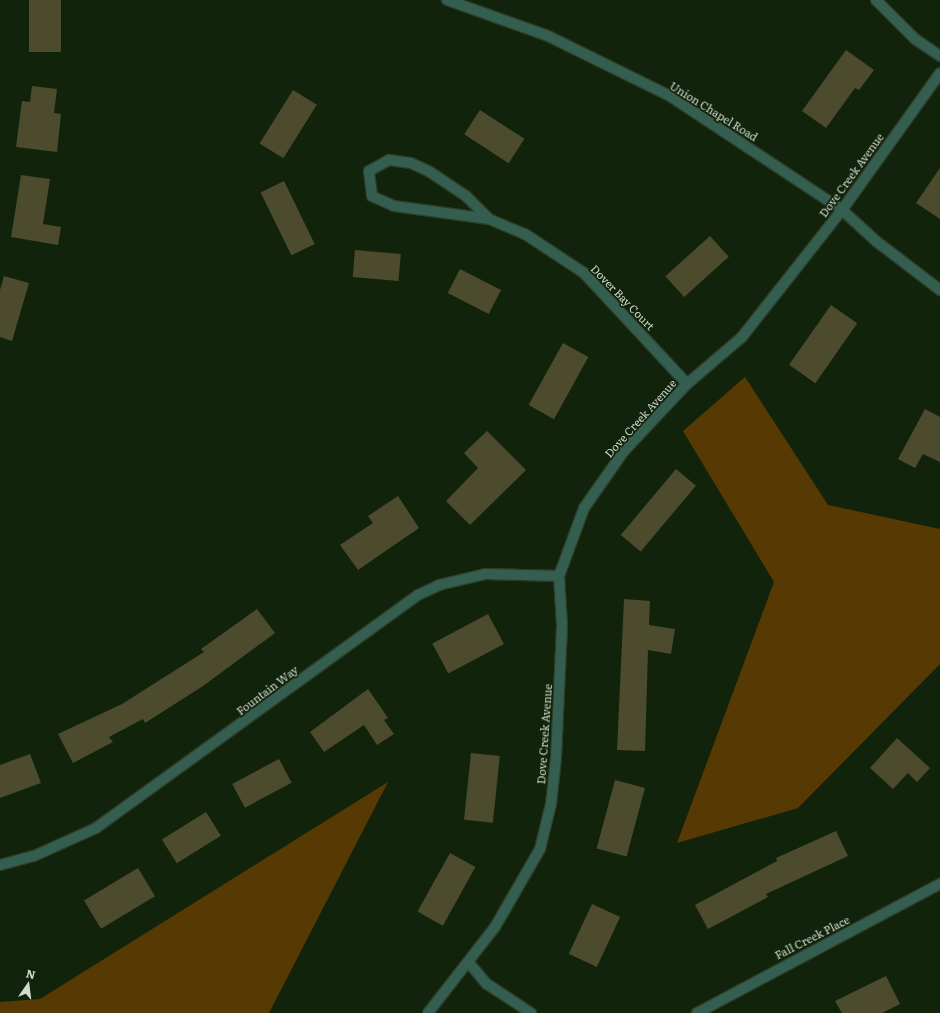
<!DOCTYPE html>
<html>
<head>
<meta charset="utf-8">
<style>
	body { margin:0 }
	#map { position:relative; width:940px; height:1013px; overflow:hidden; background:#12230c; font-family:Literata,serif }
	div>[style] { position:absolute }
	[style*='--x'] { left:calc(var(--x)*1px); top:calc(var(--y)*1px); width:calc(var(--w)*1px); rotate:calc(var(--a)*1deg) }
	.green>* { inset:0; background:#573a03 }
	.building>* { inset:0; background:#4c4b2d; transform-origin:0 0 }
	.roads { filter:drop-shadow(1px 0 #2c3d27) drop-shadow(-1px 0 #2c3d27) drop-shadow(0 1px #2c3d27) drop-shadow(0 -1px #2c3d27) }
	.minor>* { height:10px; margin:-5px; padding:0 5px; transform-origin:5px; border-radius:5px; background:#345f50 }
	.tertiary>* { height:10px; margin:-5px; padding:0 5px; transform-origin:5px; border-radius:5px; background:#345f50 }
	span { translate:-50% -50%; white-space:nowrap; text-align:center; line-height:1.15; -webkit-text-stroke:3.5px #12230c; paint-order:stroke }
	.street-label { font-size:11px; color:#cfdbcc }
	.north { position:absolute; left:8px; top:965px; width:40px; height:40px; -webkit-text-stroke:3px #12230c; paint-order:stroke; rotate:14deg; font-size:11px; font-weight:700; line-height:16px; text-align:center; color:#cfdbcc }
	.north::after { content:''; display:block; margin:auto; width:14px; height:18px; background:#cfdbcc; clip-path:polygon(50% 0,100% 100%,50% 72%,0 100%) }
</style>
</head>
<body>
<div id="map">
	<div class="green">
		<div style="clip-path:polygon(745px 377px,828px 505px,940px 529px,940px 664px,798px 808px,677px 843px,774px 582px,683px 431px)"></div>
		<div style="clip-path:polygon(388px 782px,269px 1013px,0 1013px,0 1002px,40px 999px)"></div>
	</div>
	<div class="building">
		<div style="left:29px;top:0;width:32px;height:52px"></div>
		<div style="clip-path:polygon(846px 50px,874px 70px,859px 90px,855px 88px,826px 128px,802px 111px)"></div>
		<div style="clip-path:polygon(32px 86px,57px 89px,54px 113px,61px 114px,57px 152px,16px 147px,22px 101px,30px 102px)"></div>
		<div style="left:293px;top:90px;width:28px;height:63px;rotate:32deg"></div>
		<div style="left:480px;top:110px;width:53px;height:29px;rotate:33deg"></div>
		<div style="clip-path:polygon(940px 168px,940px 219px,916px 203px)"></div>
		<div style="clip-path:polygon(21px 175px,50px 179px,43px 224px,61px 227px,58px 245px,11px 237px)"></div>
		<div style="left:284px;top:181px;width:70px;height:26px;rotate:64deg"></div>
		<div style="left:710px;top:236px;width:28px;height:60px;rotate:48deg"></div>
		<div style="left:355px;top:250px;width:46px;height:27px;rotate:5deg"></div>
		<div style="left:460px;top:269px;width:46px;height:27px;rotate:27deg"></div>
		<div style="clip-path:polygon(4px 276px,29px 283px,12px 341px,0 337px,0 290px)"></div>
		<div style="left:831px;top:305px;width:32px;height:73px;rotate:35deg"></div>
		<div style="left:563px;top:343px;width:29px;height:71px;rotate:29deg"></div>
		<div style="clip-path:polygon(925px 409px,940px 417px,940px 462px,923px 454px,915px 468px,898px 459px)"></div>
		<div style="clip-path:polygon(487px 431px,526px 470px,470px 525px,446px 501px,478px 468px,464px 453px)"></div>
		<div style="left:676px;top:469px;width:26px;height:86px;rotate:40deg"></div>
		<div style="clip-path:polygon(398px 496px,419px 528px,358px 570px,340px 545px,373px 523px,368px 516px)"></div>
		<div style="clip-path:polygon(624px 599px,650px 601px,649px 625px,675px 629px,671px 654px,648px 650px,645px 751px,617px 750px)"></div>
		<div style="clip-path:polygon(257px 609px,275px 633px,203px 686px,145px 723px,143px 719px,109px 737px,113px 742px,73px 763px,58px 734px,122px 704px,204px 652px,201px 649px)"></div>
		<div style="left:488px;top:614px;width:34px;height:63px;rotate:62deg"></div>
		<div style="clip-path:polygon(368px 689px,388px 718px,384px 720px,394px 734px,377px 745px,364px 725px,324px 752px,310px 732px)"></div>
		<div style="clip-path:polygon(897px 738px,930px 768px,917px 782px,908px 773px,893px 789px,870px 768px)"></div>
		<div style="left:471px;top:753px;width:29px;height:67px;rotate:6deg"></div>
		<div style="clip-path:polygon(30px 754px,41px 783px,0 798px,0 765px)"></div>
		<div style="left:279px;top:759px;width:27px;height:53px;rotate:62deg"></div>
		<div style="left:615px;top:780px;width:31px;height:71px;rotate:15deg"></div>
		<div style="left:206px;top:812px;width:28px;height:52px;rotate:58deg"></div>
		<div style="clip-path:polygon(836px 831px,848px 856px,766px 894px,768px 897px,708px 929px,695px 905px,777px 861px,776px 858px)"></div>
		<div style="left:450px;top:853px;width:29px;height:67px;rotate:29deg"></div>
		<div style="left:138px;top:868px;width:33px;height:63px;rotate:59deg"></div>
		<div style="left:592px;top:904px;width:31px;height:55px;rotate:25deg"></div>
		<div style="clip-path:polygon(886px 976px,900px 1004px,882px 1013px,842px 1013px,835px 1001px)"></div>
	</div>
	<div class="roads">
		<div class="minor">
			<div style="--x:876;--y:0;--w:55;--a:45"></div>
			<div style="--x:915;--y:39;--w:30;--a:34"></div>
			<div style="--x:389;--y:160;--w:22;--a:8"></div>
			<div style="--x:411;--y:163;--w:21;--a:25"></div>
			<div style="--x:430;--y:172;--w:43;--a:33.7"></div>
			<div style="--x:466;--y:196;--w:33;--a:45"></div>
			<div style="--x:489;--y:219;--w:96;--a:-172.2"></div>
			<div style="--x:394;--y:206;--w:24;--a:-156"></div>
			<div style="--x:372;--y:196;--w:25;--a:-97"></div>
			<div style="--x:369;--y:171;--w:23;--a:-29"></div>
			<div style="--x:489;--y:219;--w:39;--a:23"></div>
			<div style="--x:525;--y:234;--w:71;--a:33.5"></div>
			<div style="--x:584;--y:273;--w:151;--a:47.1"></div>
			<div style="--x:0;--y:865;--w:35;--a:-15"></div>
			<div style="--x:34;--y:856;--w:68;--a:-24.3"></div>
			<div style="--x:96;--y:828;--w:397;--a:-35.9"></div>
			<div style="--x:418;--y:595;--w:23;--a:-25"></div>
			<div style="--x:439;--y:585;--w:47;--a:-13.4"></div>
			<div style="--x:485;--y:574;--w:74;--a:1.5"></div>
			<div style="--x:470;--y:964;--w:26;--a:50"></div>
			<div style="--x:487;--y:984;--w:53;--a:33.4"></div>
			<div style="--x:428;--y:1013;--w:109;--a:-52.1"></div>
			<div style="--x:495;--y:927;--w:90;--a:-60"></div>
			<div style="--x:540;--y:849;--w:46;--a:-76.3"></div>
			<div style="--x:551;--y:804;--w:46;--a:-83.8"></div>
			<div style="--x:556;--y:758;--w:133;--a:-87.4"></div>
			<div style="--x:562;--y:625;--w:49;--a:-93.5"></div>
			<div style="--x:559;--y:576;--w:72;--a:-69.8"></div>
			<div style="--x:584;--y:508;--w:70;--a:-54.9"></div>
			<div style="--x:624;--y:451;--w:92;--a:-46.8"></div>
			<div style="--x:687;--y:384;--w:72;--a:-40.5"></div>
			<div style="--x:742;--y:337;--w:162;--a:-51.8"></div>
			<div style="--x:842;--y:210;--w:168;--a:-54.4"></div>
			<div style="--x:697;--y:1013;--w:275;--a:-28"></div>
		</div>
		<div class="tertiary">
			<div style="--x:447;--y:0;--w:107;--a:19.6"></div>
			<div style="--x:548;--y:36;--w:136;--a:26.2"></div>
			<div style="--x:670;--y:96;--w:206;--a:33.5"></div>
			<div style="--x:842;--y:210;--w:46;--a:42.4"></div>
			<div style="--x:876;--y:241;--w:81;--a:37.4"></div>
		</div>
	</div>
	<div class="street-label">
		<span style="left:714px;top:111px;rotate:32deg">Union Chapel Road</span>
		<span style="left:851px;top:175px;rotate:-54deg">Dove Creek Avenue</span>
		<span style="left:623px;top:297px;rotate:46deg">Dover Bay Court</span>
		<span style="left:640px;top:418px;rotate:-48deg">Dove Creek Avenue</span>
		<span style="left:267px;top:690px;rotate:-37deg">Fountain Way</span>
		<span style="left:544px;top:734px;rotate:-86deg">Dove Creek Avenue</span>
		<span style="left:812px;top:937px;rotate:-27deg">Fall Creek Place</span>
	</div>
	<div class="north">N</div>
</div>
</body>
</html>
